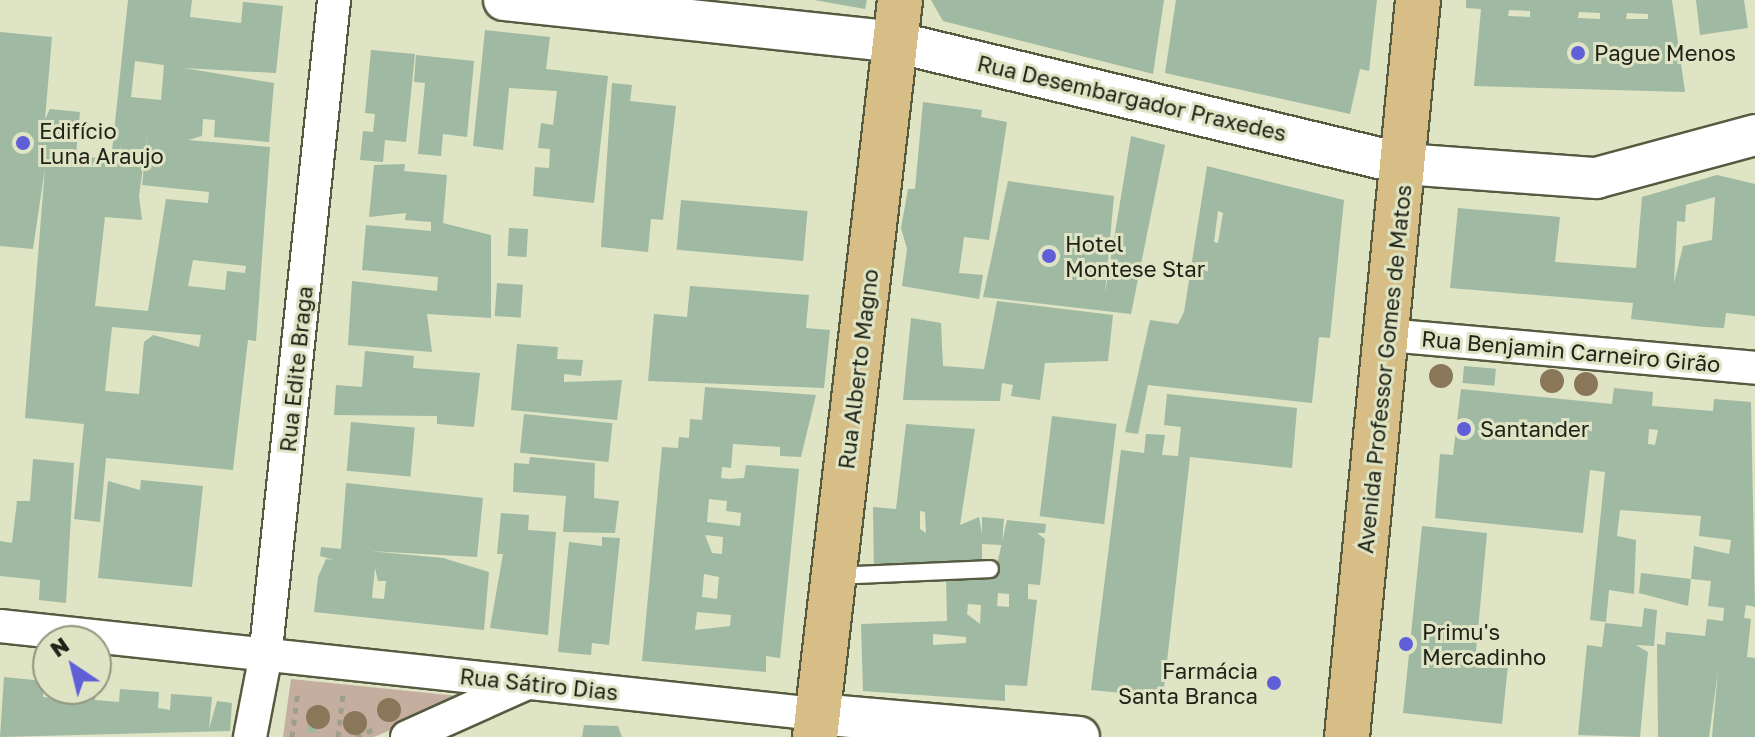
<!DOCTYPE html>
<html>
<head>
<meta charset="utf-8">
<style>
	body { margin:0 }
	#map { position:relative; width:1755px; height:737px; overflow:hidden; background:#dee4c4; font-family:"Golos Text",sans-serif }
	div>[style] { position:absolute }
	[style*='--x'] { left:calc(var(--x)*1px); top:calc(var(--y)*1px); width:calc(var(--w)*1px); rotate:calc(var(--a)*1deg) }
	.green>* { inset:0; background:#c5ada0 }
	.building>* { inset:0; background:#9fb9a2; transform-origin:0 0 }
	.path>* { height:5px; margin-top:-2.5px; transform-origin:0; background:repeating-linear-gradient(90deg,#9ca088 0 6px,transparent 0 12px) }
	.roads { filter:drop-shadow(2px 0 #565b40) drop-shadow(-2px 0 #565b40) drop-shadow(0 2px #565b40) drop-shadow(0 -2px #565b40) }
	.service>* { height:16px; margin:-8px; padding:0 8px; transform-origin:8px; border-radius:8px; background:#fff }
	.minor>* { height:32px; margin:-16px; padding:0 16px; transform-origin:16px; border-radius:16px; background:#fff }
	.tertiary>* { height:40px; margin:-20px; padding:0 20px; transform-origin:20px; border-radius:20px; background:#fff }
	.primary>* { height:44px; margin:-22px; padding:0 22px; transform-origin:22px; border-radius:22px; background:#d7bd86 }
	.trees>* { width:24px; height:24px; margin:-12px; border-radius:50%; background:#8a7759 }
	.dots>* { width:22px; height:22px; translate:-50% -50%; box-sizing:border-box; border:4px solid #dee4c4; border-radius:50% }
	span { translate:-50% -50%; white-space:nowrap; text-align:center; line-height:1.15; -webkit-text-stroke:6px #dee4c4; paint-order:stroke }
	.poi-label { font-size:22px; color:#212318 }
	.left { translate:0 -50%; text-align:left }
	.right { translate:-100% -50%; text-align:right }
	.street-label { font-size:22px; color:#212318 }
	.north { position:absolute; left:32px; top:625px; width:80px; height:80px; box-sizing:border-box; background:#dee4c4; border:2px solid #92977f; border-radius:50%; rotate:325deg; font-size:22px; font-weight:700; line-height:32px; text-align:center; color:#212318 }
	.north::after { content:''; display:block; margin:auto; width:28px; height:36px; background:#605fd7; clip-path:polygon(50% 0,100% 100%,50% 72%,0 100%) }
</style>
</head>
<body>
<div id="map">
	<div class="green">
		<div style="clip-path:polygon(291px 679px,468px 697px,374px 737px,283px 737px)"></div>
	</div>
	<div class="building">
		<div style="clip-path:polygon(evenodd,128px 0,192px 0,190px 17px,241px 23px,243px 2px,283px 6px,276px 73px,184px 68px,274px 83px,269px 142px,214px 137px,215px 120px,203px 119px,202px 136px,188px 140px,270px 147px,256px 341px,248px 340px,233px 470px,106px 458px,100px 522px,74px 519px,84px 424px,25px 418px,45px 168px,33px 249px,0 246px,0 32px,52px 37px,45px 119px,50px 109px,80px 112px,76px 155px,111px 160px,128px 0,135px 61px,164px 65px,161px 100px,131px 97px,135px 61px,128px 0,148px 131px,142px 185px,209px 192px,208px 203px,166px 199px,148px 311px,95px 306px,105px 217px,142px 220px,139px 196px,148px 131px,128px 0,193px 260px,246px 266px,245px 273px,227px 271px,225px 290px,188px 286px,193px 260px,128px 0,112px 327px,201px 335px,199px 347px,153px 335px,144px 342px,139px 394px,105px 391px,112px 327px)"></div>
		<div style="clip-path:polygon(814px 0,867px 0,865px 9px)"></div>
		<div style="clip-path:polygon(931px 0,1164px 0,1153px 74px,943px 21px)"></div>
		<div style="clip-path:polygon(1176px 0,1377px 0,1369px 71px,1360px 69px,1350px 114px,1165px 73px)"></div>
		<div style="clip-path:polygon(evenodd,1466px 0,1672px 0,1685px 92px,1474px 86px,1481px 9px,1466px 8px,1466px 0,1509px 10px,1530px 11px,1530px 17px,1508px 16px,1509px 10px,1466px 0,1579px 12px,1600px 13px,1600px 19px,1578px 18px,1579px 12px,1466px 0,1627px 13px,1648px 14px,1648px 19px,1626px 19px,1627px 13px)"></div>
		<div style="clip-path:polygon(1696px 0,1744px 0,1748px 28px,1700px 35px)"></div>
		<div style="clip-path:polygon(485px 30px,550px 37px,546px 69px,608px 76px,594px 203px,533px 196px,535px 167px,549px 168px,550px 149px,538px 148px,541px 123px,553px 125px,557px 91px,509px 88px,503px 150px,473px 146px)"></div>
		<div style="clip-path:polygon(371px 50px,415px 54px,406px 142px,385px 140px,383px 162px,360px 160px,363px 131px,373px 132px,375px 114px,365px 113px)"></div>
		<div style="clip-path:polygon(416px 55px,474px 61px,467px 137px,443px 134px,441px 156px,418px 154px,425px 83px,414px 82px)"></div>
		<div style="clip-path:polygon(612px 83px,632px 85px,630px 101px,676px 106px,663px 220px,651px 219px,648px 252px,601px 247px)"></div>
		<div style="clip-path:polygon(923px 102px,982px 110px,981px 117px,1007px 122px,989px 240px,964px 237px,959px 273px,983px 275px,979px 299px,902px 286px,907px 249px,901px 228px,908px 189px,915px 189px)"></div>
		<div style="clip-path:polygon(1131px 136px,1165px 145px,1131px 314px,983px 297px,1008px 181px,1114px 196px,1105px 293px)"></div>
		<div style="clip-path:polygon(405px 164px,404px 171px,447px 175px,443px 223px,491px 235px,491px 318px,427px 314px,432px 352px,348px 345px,352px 281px,437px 291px,438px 277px,362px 270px,366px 225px,431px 231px,431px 222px,405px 220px,406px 213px,369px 217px,374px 165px)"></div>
		<div style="clip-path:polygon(evenodd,1207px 166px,1344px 200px,1330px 338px,1319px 337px,1312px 403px,1148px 385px,1138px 434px,1125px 432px,1150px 320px,1178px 324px,1184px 312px,1207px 166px,1218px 211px,1223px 213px,1218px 243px,1214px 242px,1218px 211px)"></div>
		<div style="clip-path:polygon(evenodd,1717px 175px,1755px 184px,1755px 316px,1726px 313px,1724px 328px,1704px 327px,1631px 319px,1633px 303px,1450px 288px,1458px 208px,1560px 217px,1555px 262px,1636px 268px,1642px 197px,1717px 175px,1715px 197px,1712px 240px,1683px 246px,1674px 283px,1677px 221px,1685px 222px,1686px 205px,1715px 197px)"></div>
		<div style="left:681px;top:200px;width:127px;height:50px;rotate:5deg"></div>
		<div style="left:509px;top:228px;width:19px;height:28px;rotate:3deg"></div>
		<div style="left:497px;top:283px;width:26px;height:33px;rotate:4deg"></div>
		<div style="clip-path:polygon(690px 286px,809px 295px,806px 328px,830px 330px,824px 388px,648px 381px,654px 314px,687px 317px)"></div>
		<div style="clip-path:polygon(997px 301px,1113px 315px,1108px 361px,1045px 363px,1040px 400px,1011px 396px,1013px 385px,1002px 383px,1000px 401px,903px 400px,911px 318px,941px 323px,943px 366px,984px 369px)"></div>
		<div style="clip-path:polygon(517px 344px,558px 347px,557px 359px,583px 360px,581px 376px,564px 374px,564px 382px,622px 380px,617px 420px,511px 410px)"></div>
		<div style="clip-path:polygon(365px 351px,414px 356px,413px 368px,480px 373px,474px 427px,437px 424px,437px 416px,334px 415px,336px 385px,362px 387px)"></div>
		<div style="left:1464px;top:366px;width:32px;height:17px;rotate:5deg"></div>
		<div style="clip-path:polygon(evenodd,705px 387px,816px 395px,801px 457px,780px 456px,780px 447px,733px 444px,731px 468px,722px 467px,721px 478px,729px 479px,744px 478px,746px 465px,799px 469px,780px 658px,766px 656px,766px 672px,642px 661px,662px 447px,678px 448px,679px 437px,689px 438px,690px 419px,702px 420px,705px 387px,709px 499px,727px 501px,726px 511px,741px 513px,740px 526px,707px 522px,709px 499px,705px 387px,705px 535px,723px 537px,722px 554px,712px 553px,705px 535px,705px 387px,704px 574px,719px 577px,717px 599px,702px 597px,704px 574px,705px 387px,697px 612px,731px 615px,730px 626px,695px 630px,697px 612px)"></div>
		<div style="clip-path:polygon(evenodd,1614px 388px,1653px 392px,1652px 406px,1713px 411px,1714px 399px,1751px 402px,1755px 607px,1746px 605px,1744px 618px,1751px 619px,1747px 657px,1755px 658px,1755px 737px,1712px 737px,1718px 671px,1709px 737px,1658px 737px,1657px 644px,1665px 645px,1666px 632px,1705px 636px,1707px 619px,1723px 621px,1724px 608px,1708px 606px,1711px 581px,1691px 579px,1694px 546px,1729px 554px,1731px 540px,1699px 536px,1701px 516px,1620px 510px,1617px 536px,1636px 540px,1634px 594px,1609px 590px,1606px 622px,1590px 620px,1605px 472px,1590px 470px,1583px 533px,1435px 518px,1440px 454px,1453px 455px,1461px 389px,1612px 404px,1614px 388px,1649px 429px,1658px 430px,1655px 445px,1648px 444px,1649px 429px)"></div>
		<div style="clip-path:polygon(1167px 394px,1297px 408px,1292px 468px,1190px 457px,1163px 697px,1091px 690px,1121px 450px,1144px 453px,1146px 434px,1165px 435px,1162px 455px,1178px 456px,1181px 427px,1164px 425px)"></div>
		<div style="left:524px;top:414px;width:89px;height:39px;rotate:6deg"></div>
		<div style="left:1052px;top:416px;width:65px;height:101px;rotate:7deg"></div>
		<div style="left:351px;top:422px;width:64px;height:49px;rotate:5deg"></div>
		<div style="clip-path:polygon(evenodd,906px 424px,975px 429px,960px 525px,979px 517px,982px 534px,982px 517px,1004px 519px,1002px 545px,982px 544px,982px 568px,874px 573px,873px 507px,896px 509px,906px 424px,920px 511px,925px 512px,926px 533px,920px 529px,920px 511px)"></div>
		<div style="clip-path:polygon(530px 457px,595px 463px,594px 498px,619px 501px,615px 533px,563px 532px,566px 496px,513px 492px,514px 463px,529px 464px)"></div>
		<div style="clip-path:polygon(33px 459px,74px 463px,66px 603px,39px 600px,40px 580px,0 576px,0 541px,12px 543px,17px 501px,30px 501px)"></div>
		<div style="clip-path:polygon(141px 480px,203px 486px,192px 587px,98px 578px,108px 481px,140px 490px)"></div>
		<div style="clip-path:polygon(evenodd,346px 483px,483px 498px,477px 557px,369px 551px,443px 558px,489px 572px,484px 630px,314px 612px,318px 577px,326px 559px,334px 560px,320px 556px,321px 547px,341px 549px,346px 483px,375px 568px,378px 581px,386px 581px,384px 599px,372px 598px,375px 568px)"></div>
		<div style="clip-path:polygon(501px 513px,529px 515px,528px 530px,556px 532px,548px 635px,490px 628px,503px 554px,497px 554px)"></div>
		<div style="clip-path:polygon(evenodd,1007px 520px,1046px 524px,1045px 533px,1037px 533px,1045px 539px,1040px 585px,1028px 584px,1028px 599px,1037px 600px,1027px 686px,1005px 685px,1005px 701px,863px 691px,861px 624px,947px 621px,946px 577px,994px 578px,1007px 520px,998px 593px,1009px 594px,1009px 607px,997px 606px,998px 593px,1007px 520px,968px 604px,981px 605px,980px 624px,967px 614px,968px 604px,1007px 520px,933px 634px,966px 637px,966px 643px,933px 645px,933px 634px)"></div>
		<div style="clip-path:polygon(1422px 526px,1487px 533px,1476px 651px,1509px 655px,1502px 724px,1403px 713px)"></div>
		<div style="clip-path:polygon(602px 537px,620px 538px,609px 645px,592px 643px,591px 655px,558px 652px,569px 542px,602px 546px)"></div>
		<div style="clip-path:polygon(1641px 573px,1691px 579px,1688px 606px,1639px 593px)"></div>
		<div style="clip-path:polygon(1644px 608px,1657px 610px,1654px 646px,1636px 645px,1648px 652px,1640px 737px,1578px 735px,1587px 645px,1602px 647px,1605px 623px,1642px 627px)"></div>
		<div style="clip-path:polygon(4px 677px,44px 681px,43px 697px,55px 698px,56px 689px,96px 689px,95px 700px,119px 702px,120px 689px,159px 692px,158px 708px,170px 710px,171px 694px,212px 697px,209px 729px,217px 701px,232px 703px,230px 731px,0 737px)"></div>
		<div style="left:308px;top:718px;width:10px;height:14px;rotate:6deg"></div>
		<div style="clip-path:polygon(584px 725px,618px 726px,622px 737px,582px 737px)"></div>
	</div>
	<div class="path">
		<div style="--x:292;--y:737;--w:47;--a:-82.7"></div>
		<div style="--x:338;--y:737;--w:43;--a:-83.4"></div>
		<div style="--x:356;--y:737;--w:20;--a:-24"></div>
	</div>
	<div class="roads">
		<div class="service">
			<div style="--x:836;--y:576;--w:154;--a:-2.6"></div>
		</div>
		<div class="minor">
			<div style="--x:1388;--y:335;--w:368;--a:5.1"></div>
			<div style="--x:0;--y:626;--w:822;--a:6.15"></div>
			<div style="--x:250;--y:737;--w:79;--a:-79.1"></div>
			<div style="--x:265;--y:659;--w:663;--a:-84.02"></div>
			<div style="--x:407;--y:737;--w:129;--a:-24.2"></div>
		</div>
		<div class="tertiary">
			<div style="--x:504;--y:0;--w:393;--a:6.1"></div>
			<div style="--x:895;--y:42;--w:523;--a:13.48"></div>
			<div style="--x:1404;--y:164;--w:193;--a:4.2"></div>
			<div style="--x:1596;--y:178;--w:165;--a:-15.1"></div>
			<div style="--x:817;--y:714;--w:263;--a:5"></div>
		</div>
		<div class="primary">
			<div style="--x:815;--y:737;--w:742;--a:-83.42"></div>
			<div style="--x:1347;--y:737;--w:740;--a:-84.5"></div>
		</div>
	</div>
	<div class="trees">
		<div style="left:1441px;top:376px"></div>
		<div style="left:1552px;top:381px"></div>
		<div style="left:1586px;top:384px"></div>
		<div style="left:389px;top:710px"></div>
		<div style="left:318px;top:717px"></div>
		<div style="left:355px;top:723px"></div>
	</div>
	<div class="dots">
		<div style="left:1578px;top:53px;background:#605fd7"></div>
		<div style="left:23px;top:143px;background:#605fd7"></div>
		<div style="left:1049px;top:256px;background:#605fd7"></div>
		<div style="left:1464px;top:429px;background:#605fd7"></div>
		<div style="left:1406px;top:644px;background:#605fd7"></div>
		<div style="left:1274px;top:683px;background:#605fd7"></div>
	</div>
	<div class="poi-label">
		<span class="left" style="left:1594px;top:53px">Pague Menos</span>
		<span class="left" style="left:39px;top:143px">Edifício<br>Luna Araujo</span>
		<span class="left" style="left:1065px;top:256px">Hotel<br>Montese Star</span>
		<span class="left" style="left:1480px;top:429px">Santander</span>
		<span class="left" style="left:1422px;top:644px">Primu's<br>Mercadinho</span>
		<span class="right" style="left:1258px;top:683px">Farmácia<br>Santa Branca</span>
	</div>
	<div class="street-label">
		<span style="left:1132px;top:98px;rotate:13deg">Rua Desembargador Praxedes</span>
		<span style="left:1571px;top:351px;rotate:5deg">Rua Benjamin Carneiro Girão</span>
		<span style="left:296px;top:369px;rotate:-84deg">Rua Edite Braga</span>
		<span style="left:858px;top:369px;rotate:-83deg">Rua Alberto Magno</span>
		<span style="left:1384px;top:369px;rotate:-84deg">Avenida Professor Gomes de Matos</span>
		<span style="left:539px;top:684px;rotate:6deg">Rua Sátiro Dias</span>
	</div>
	<div class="north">N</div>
</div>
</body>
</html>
